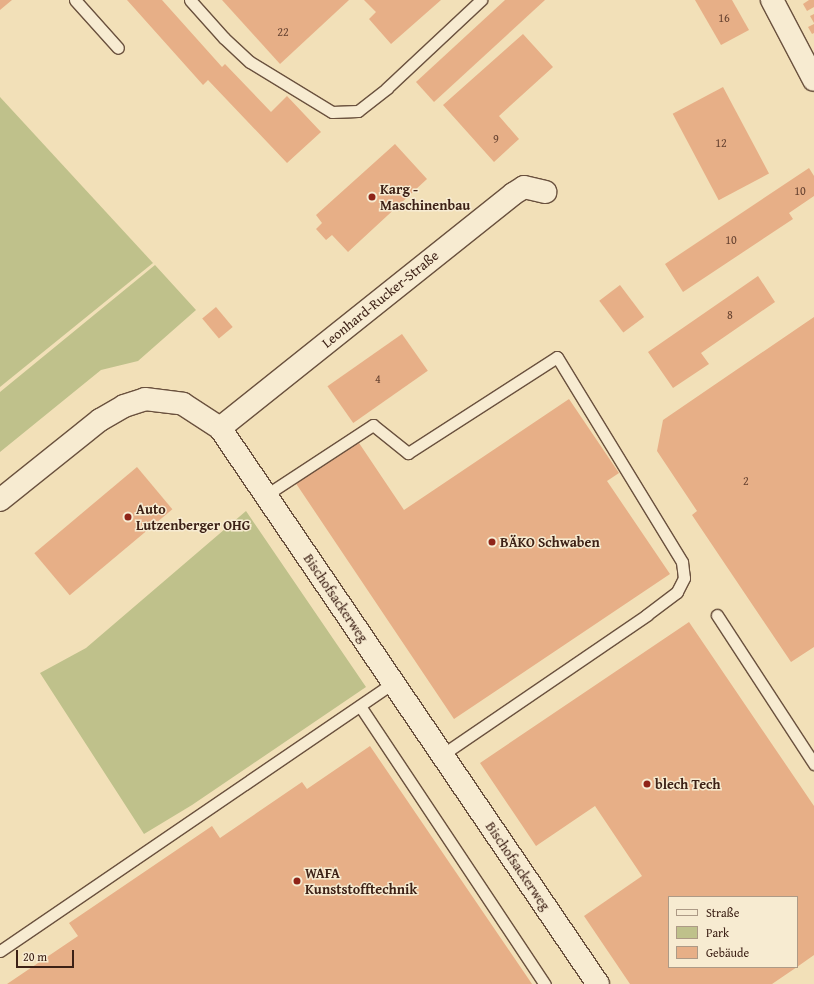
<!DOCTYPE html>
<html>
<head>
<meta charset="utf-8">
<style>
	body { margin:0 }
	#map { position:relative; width:814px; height:984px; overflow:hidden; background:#f2e0b8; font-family:"Gentium Book Plus",serif }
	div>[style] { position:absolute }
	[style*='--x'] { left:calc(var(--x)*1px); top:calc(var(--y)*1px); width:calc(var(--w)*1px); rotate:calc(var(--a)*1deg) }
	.green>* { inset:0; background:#bfc18b }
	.building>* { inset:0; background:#e7af87; transform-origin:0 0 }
	.roads { filter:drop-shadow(1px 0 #6a513e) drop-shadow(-1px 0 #6a513e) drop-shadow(0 1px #6a513e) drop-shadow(0 -1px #6a513e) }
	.service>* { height:11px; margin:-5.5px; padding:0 5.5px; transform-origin:5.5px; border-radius:5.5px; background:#f7ebd1 }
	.minor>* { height:22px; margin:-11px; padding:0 11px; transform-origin:11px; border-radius:11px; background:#f7ebd1 }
	.dots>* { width:11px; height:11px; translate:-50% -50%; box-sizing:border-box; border:2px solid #f7ebd1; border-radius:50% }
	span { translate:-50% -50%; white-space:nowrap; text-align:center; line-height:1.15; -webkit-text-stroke:3px #f7ebd1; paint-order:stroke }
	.number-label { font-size:12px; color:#684432 }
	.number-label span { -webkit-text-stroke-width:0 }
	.poi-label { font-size:14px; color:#3d2116; font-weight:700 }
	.left { translate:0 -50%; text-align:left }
	.street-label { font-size:14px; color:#3d2116 }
	.legend { position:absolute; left:668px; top:896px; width:130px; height:72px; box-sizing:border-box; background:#f7ebd1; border:1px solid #ad9a86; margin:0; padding:5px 7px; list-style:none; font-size:12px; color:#3d2116 }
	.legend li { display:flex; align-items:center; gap:8px; height:20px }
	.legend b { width:20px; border:1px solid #ad9a86 }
	.scale { position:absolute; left:16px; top:950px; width:58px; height:18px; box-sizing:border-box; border:2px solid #3d2116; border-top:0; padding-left:5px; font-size:12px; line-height:14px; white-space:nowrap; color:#3d2116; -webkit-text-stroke:3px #f7ebd1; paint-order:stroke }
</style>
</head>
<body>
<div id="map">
	<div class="green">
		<div style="clip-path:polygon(0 97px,153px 263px,0 387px)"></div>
		<div style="clip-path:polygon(155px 265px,196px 310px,138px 361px,101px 370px,0 452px,0 392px)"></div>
		<div style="clip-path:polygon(246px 511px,366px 687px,192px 805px,144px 834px,40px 673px,86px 648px)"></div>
	</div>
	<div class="building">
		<div style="clip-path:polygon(0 0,12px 0,0 10px)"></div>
		<div style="clip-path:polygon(127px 0,162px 0,222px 67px,225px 64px,271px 112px,287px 96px,321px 132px,287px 163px,208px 80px,203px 85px)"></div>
		<div style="clip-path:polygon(222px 0,349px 0,280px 64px)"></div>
		<div style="clip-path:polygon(364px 0,441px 0,391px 44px,369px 19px,376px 12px)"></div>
		<div style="clip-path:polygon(505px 0,545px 0,434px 102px,416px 82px)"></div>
		<div style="clip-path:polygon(695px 0,732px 0,749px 30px,721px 45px)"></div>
		<div style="clip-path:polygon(809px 0,814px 0,814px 7px,807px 11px,803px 4px)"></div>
		<div style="clip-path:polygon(814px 14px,814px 23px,810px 16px)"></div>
		<div style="clip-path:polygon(814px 24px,814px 33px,812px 34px,808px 27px)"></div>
		<div style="clip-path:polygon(523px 34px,553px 67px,499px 116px,519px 139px,494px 162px,443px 105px)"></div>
		<div style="left:723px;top:87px;width:98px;height:57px;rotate:62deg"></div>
		<div style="clip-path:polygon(395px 144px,427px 179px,348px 252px,332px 235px,326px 240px,316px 229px,322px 223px,316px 215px)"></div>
		<div style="clip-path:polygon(809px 168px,814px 176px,814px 196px,789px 213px,793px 219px,683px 292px,665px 264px)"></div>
		<div style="clip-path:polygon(758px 276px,775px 302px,701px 353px,709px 364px,673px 388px,648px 352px)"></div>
		<div style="left:620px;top:285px;width:40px;height:26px;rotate:53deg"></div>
		<div style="left:216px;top:307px;width:26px;height:18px;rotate:50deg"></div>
		<div style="clip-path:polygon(814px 317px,814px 647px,791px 662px,692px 515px,697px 511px,657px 451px,663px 420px)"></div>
		<div style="left:402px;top:334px;width:45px;height:91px;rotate:55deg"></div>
		<div style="clip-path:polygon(569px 399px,619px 473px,607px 481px,670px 574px,454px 719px,295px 482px,357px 440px,404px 510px)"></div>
		<div style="left:137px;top:467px;width:55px;height:134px;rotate:50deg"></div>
		<div style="clip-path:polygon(689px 622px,814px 806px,814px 955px,797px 967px,797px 897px,669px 897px,669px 967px,797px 967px,772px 984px,630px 984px,584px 916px,642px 876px,595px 806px,536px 846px,480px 763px)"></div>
		<div style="clip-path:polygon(370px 746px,532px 984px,7px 984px,78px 936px,69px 923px,212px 826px,220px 838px,302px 782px,307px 789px)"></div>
	</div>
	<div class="roads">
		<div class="service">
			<div style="--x:75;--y:0;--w:64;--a:48.1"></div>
			<div style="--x:190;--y:0;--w:51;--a:48.2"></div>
			<div style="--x:224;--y:38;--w:35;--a:43"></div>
			<div style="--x:250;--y:62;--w:96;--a:31.4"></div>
			<div style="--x:332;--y:112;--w:26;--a:-2"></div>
			<div style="--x:358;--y:111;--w:37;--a:-38"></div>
			<div style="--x:387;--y:88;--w:129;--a:-43.1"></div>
			<div style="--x:266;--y:495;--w:128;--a:-33.2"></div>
			<div style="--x:373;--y:425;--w:45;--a:38.7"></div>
			<div style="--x:408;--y:453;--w:177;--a:-32.8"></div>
			<div style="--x:557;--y:357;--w:240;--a:58.6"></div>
			<div style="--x:682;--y:562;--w:16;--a:83"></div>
			<div style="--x:684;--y:578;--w:16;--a:117"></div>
			<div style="--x:677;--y:592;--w:38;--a:143"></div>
			<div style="--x:647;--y:615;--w:248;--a:145.7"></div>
			<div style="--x:717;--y:615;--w:178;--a:56.9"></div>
			<div style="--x:360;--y:706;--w:334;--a:56.4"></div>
			<div style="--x:0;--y:951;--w:476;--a:-34.3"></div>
		</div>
		<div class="minor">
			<div style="--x:772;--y:0;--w:90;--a:62.3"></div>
			<div style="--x:220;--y:428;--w:375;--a:-38.6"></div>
			<div style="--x:513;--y:194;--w:13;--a:-32"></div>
			<div style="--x:524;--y:187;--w:22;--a:13"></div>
			<div style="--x:0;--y:500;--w:128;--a:-38.7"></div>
			<div style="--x:100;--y:420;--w:28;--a:-30"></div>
			<div style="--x:124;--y:406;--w:22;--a:-18"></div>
			<div style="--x:145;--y:399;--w:38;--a:7"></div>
			<div style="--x:183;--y:404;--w:44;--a:33"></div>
			<div style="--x:220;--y:428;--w:672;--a:55.79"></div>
		</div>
	</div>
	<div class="dots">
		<div style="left:372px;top:197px;background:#8f2418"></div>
		<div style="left:128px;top:517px;background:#8f2418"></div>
		<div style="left:492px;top:542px;background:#8f2418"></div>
		<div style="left:647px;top:784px;background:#8f2418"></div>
		<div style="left:297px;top:881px;background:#8f2418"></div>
	</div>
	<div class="number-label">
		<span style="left:724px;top:18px">16</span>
		<span style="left:283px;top:32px">22</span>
		<span style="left:496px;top:139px">9</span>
		<span style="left:721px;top:143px">12</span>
		<span style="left:800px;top:191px">10</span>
		<span style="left:731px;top:240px">10</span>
		<span style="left:730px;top:315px">8</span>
		<span style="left:378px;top:379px">4</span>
		<span style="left:746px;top:481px">2</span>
	</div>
	<div class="poi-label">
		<span class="left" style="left:380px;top:197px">Karg -<br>Maschinenbau</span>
		<span class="left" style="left:136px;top:517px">Auto<br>Lutzenberger OHG</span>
		<span class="left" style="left:500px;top:542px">BÄKO Schwaben</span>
		<span class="left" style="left:655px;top:784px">blech Tech</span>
		<span class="left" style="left:305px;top:881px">WAFA<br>Kunststofftechnik</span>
	</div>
	<div class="street-label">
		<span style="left:380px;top:299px;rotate:-39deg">Leonhard-Rucker-Straße</span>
		<span style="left:336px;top:598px;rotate:56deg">Bischofsackerweg</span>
		<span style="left:518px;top:866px;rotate:56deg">Bischofsackerweg</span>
	</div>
	<ul class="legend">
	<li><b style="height:5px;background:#f7ebd1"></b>Straße</li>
	<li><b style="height:11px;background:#bfc18b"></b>Park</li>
	<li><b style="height:11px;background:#e7af87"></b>Gebäude</li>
	</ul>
	<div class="scale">20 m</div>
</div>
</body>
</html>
